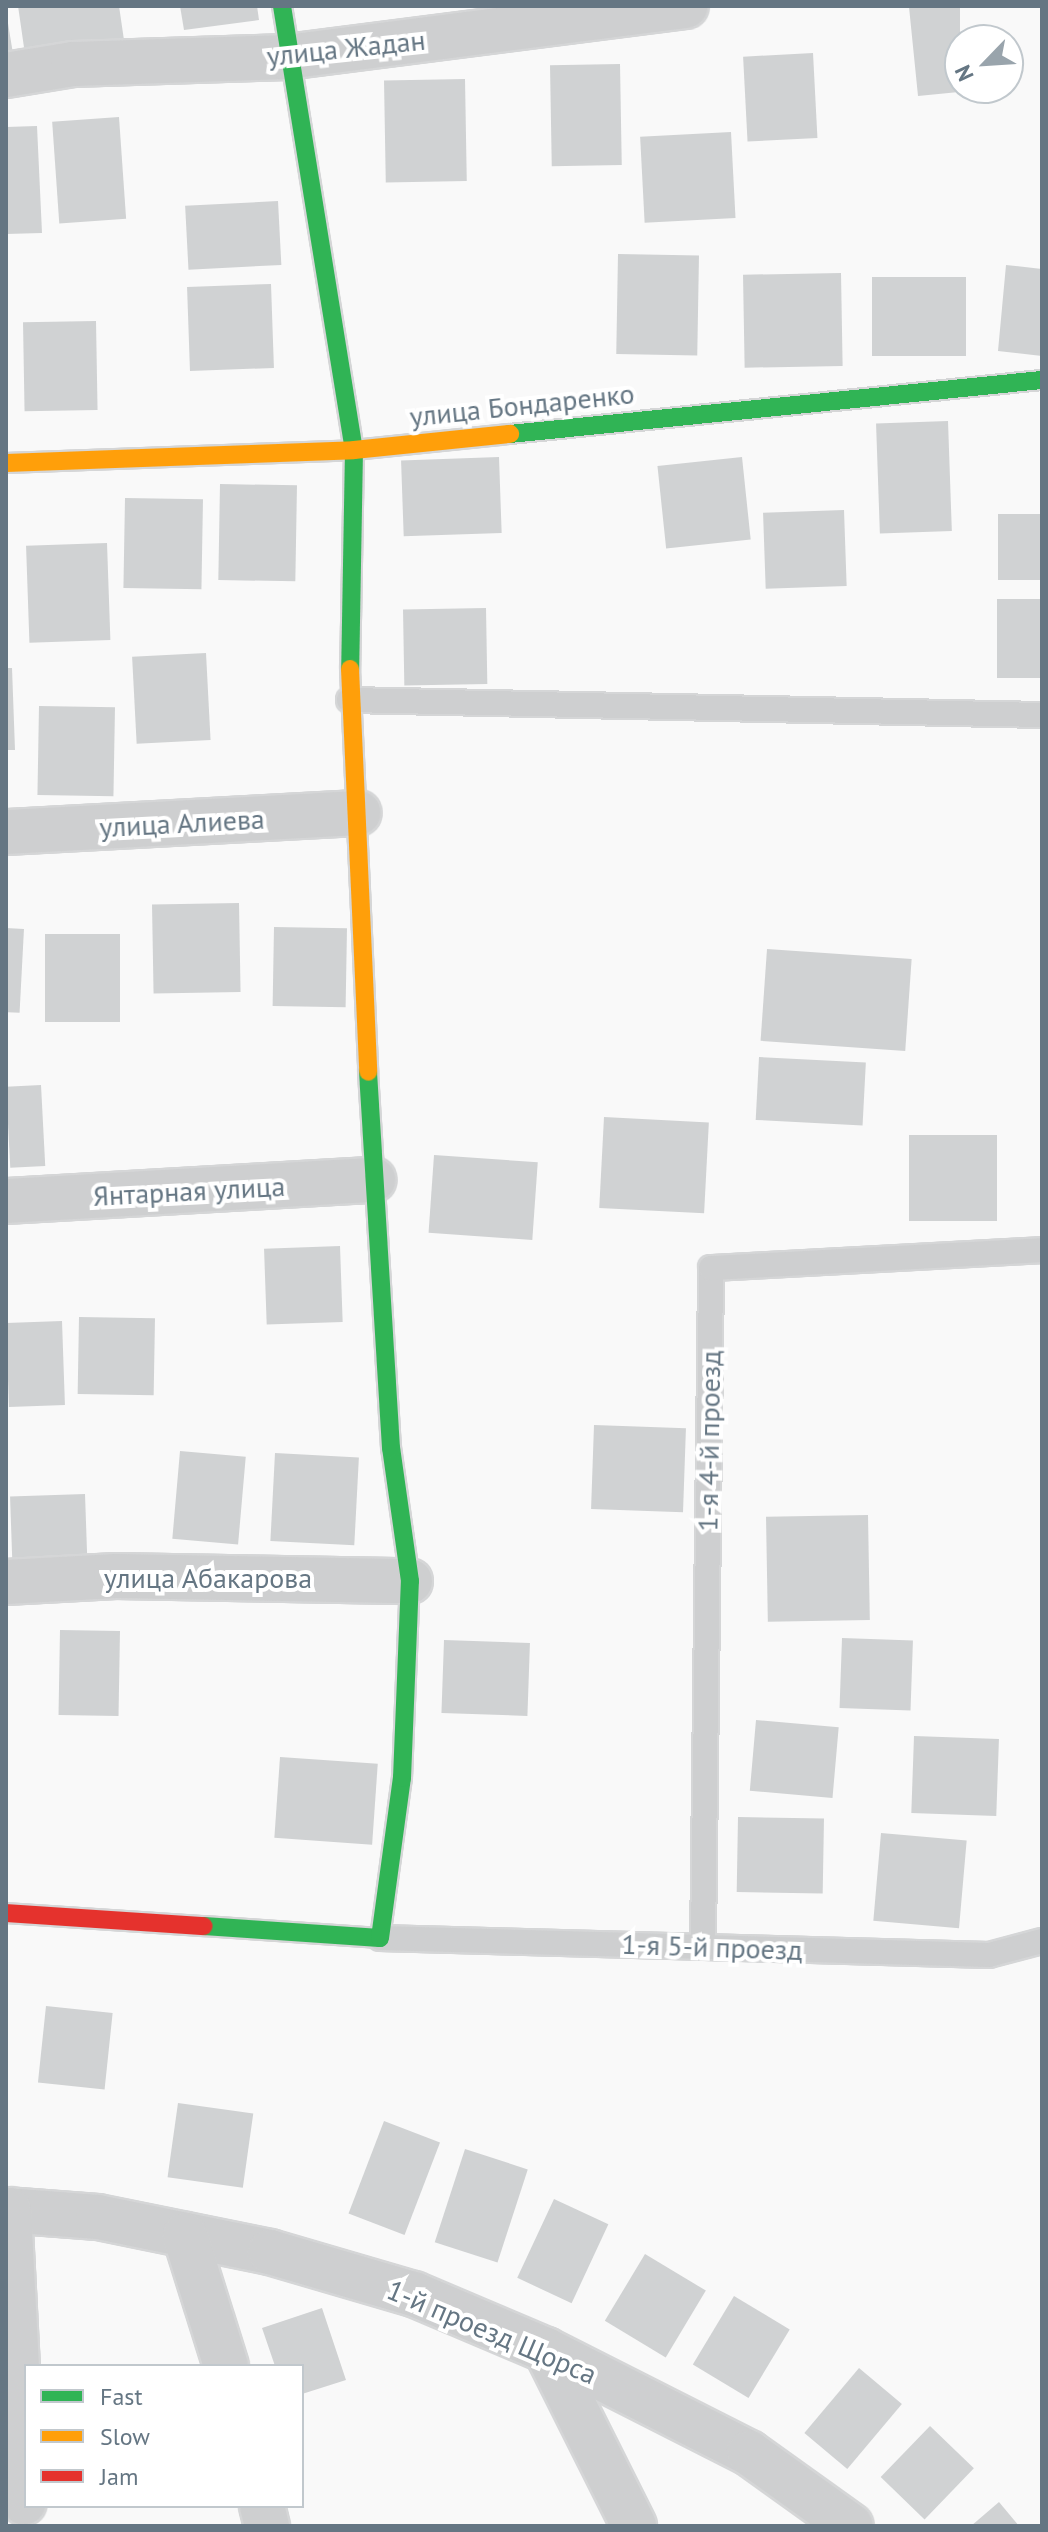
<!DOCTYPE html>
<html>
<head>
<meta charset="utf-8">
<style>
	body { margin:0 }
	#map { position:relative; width:1048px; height:2532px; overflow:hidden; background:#f9f9f9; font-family:"PT Sans",sans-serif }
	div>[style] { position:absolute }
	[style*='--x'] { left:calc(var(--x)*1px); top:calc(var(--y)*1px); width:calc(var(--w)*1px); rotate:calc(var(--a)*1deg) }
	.building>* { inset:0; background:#d0d2d3; transform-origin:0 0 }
	.roads { filter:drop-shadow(2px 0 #d5d6d7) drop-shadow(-2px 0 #d5d6d7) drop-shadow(0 2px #d5d6d7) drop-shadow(0 -2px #d5d6d7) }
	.lane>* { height:24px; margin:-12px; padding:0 12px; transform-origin:12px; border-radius:12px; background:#cecfd0 }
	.street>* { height:44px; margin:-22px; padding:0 22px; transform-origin:22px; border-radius:22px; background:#cecfd0 }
	.fast>* { height:18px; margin:-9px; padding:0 9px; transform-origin:9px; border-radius:9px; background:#30b455 }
	.slow>* { height:18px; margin:-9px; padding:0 9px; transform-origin:9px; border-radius:9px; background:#ff9f0a }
	.jam>* { height:18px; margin:-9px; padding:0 9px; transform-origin:9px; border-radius:9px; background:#e5322d }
	span { translate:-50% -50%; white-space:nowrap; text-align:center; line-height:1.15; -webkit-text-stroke:8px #fff; paint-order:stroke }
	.street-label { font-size:28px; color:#657683 }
	.frame { position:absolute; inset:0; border:8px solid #657683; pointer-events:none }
	.legend { position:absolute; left:24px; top:2364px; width:280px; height:144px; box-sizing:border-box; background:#fff; border:2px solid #c1c8cd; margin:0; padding:10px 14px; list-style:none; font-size:24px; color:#657683 }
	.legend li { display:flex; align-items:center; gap:16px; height:40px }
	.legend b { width:40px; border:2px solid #c1c8cd }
	.north { position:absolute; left:944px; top:24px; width:80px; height:80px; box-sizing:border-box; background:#fff; border:2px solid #c1c8cd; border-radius:50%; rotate:245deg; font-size:22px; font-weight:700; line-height:32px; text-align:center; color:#657683 }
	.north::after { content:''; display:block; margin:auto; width:28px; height:36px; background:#99a4ac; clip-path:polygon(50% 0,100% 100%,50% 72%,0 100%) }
</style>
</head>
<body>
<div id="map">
	<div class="building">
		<div style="clip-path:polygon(18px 6px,119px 6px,125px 47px,26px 61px)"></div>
		<div style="clip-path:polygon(180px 6px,257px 6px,259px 20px,184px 30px)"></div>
		<div style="clip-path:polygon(960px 6px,960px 88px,969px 91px,918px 96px,909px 7px)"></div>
		<div style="clip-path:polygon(6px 11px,15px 66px,6px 67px)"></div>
		<div style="left:813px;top:53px;width:85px;height:70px;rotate:87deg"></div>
		<div style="left:620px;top:64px;width:101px;height:70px;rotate:89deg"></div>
		<div style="left:465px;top:79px;width:102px;height:81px;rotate:89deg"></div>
		<div style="left:119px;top:117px;width:102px;height:67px;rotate:86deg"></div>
		<div style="clip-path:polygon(37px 126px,42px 233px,6px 234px,6px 127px)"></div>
		<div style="left:731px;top:132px;width:86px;height:91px;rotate:87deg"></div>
		<div style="left:278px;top:201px;width:64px;height:93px;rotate:87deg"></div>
		<div style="left:618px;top:254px;width:81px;height:100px;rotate:1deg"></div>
		<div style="clip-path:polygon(1006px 265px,1042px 269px,1042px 356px,998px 351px)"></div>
		<div style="left:841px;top:273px;width:93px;height:98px;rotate:89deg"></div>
		<div style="left:872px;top:277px;width:94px;height:79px"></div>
		<div style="left:271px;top:284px;width:84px;height:84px;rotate:88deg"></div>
		<div style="left:96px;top:321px;width:89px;height:73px;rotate:89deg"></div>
		<div style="left:948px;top:421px;width:110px;height:72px;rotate:88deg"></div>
		<div style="left:499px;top:457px;width:76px;height:98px;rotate:88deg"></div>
		<div style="left:742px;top:457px;width:83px;height:85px;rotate:84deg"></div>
		<div style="left:220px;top:484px;width:77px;height:96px;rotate:1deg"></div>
		<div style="left:125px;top:498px;width:78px;height:90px;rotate:1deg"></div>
		<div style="left:844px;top:510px;width:76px;height:81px;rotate:88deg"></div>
		<div style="left:1042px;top:514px;width:66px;height:44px;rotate:90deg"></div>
		<div style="left:107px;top:543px;width:97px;height:81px;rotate:88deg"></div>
		<div style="left:1042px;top:599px;width:79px;height:45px;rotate:90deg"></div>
		<div style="left:486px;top:608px;width:76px;height:83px;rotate:89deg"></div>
		<div style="left:206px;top:653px;width:87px;height:74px;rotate:87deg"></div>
		<div style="clip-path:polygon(6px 668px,12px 668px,15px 750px,6px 750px)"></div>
		<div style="left:39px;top:706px;width:76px;height:89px;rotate:1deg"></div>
		<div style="left:239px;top:903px;width:89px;height:87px;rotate:89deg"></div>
		<div style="left:274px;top:927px;width:73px;height:79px;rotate:1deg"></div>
		<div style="left:6px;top:928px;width:18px;height:84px;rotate:3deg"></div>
		<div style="left:45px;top:934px;width:75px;height:88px"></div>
		<div style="left:767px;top:949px;width:145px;height:92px;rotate:4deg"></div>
		<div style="left:759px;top:1057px;width:107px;height:63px;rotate:3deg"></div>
		<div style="left:41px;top:1085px;width:81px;height:35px;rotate:87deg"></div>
		<div style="left:604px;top:1117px;width:105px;height:91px;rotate:3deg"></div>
		<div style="left:909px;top:1135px;width:88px;height:86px"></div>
		<div style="left:434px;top:1155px;width:104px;height:78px;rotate:4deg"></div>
		<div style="left:340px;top:1246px;width:76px;height:76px;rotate:88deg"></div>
		<div style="left:79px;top:1317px;width:76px;height:77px;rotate:1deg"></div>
		<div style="left:62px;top:1321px;width:84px;height:56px;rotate:88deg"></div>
		<div style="left:594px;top:1425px;width:92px;height:84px;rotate:2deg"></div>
		<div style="left:180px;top:1451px;width:66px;height:88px;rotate:5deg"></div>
		<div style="left:275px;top:1453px;width:84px;height:88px;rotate:3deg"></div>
		<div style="left:85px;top:1494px;width:67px;height:75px;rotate:88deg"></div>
		<div style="left:868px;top:1515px;width:105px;height:102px;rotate:89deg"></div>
		<div style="left:60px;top:1630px;width:60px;height:85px;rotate:1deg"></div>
		<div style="left:842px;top:1638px;width:71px;height:70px;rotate:2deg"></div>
		<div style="left:444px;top:1640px;width:86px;height:73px;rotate:2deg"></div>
		<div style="left:756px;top:1720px;width:83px;height:71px;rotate:5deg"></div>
		<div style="left:914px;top:1736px;width:85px;height:77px;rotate:2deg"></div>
		<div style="left:280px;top:1757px;width:98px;height:81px;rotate:4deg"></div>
		<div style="left:738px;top:1817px;width:86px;height:75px;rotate:1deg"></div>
		<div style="left:881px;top:1833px;width:86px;height:88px;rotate:5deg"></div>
		<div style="left:46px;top:2006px;width:67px;height:77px;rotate:6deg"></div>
		<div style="left:178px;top:2103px;width:76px;height:75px;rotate:8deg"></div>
		<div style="left:384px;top:2121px;width:60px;height:99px;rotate:21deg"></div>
		<div style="left:465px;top:2149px;width:66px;height:98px;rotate:18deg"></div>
		<div style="left:554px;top:2199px;width:60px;height:87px;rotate:25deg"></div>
		<div style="left:645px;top:2254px;width:71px;height:78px;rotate:31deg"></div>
		<div style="left:734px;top:2296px;width:65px;height:80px;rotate:31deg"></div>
		<div style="clip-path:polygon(322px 2308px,346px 2380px,302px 2394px,302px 2366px,275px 2366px,262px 2328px)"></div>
		<div style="left:859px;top:2368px;width:56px;height:85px;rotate:40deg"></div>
		<div style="left:930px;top:2426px;width:61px;height:71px;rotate:44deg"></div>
		<div style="clip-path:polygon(999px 2502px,1019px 2526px,971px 2526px)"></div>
	</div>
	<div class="roads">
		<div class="lane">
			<div style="--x:349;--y:700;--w:693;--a:1.24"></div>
			<div style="--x:380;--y:1938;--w:609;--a:1.6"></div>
			<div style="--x:989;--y:1955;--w:55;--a:-14.8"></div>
			<div style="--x:703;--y:1946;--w:678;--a:-89.32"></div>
			<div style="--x:711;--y:1268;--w:331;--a:-3.1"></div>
		</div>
		<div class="street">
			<div style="--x:6;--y:75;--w:68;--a:-9.3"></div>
			<div style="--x:73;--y:64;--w:214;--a:-1.9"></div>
			<div style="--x:287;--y:57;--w:402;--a:-7.3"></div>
			<div style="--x:6;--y:832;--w:353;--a:-3.1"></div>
			<div style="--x:6;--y:1201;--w:368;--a:-3.3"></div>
			<div style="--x:6;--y:1582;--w:110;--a:-3.1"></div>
			<div style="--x:116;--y:1576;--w:294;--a:1"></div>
			<div style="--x:6;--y:2210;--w:92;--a:4.4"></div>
			<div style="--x:98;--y:2217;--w:176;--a:11.5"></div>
			<div style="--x:270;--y:2252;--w:150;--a:16.3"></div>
			<div style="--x:414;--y:2294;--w:143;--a:23"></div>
			<div style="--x:546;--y:2350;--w:228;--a:26.9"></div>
			<div style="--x:749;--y:2453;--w:125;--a:35.6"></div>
			<div style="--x:9;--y:2210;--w:293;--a:87.1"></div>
			<div style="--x:185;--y:2235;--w:137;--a:72.6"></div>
			<div style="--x:546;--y:2350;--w:197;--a:63.4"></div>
			<div style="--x:262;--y:2506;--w:21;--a:76"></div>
		</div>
		<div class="fast">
			<div style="--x:282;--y:6;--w:450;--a:80.8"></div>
			<div style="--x:354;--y:450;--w:219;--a:91"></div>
			<div style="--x:510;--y:434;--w:535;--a:-5.8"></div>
			<div style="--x:204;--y:1926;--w:176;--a:3.9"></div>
			<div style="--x:380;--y:1938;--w:162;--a:-82.2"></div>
			<div style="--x:402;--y:1778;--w:197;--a:-87.7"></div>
			<div style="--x:410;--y:1581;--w:134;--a:-98.1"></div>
			<div style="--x:391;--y:1448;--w:377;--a:-93.5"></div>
		</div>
		<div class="slow">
			<div style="--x:6;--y:463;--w:348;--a:-2.1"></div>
			<div style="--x:354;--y:450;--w:157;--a:-5.9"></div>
			<div style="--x:350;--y:669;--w:403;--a:87.4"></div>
		</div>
		<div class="jam">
			<div style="--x:6;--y:1913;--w:198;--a:3.8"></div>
		</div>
	</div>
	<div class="street-label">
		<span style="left:346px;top:48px;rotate:-6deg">улица Жадан</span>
		<span style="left:522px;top:405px;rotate:-6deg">улица Бондаренко</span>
		<span style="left:182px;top:823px;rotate:-3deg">улица Алиева</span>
		<span style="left:189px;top:1191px;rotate:-3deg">Янтарная улица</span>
		<span style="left:709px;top:1441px;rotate:-89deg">1-я 4-й проезд</span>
		<span style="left:208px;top:1578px">улица Абакарова</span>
		<span style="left:712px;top:1947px;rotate:2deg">1-я 5-й проезд</span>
		<span style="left:492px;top:2332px;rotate:23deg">1-й проезд Щорса</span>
	</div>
	<div class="frame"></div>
	<ul class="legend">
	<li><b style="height:10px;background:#30b455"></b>Fast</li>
	<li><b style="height:10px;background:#ff9f0a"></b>Slow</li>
	<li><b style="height:10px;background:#e5322d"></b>Jam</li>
	</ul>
	<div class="north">N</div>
</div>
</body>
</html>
